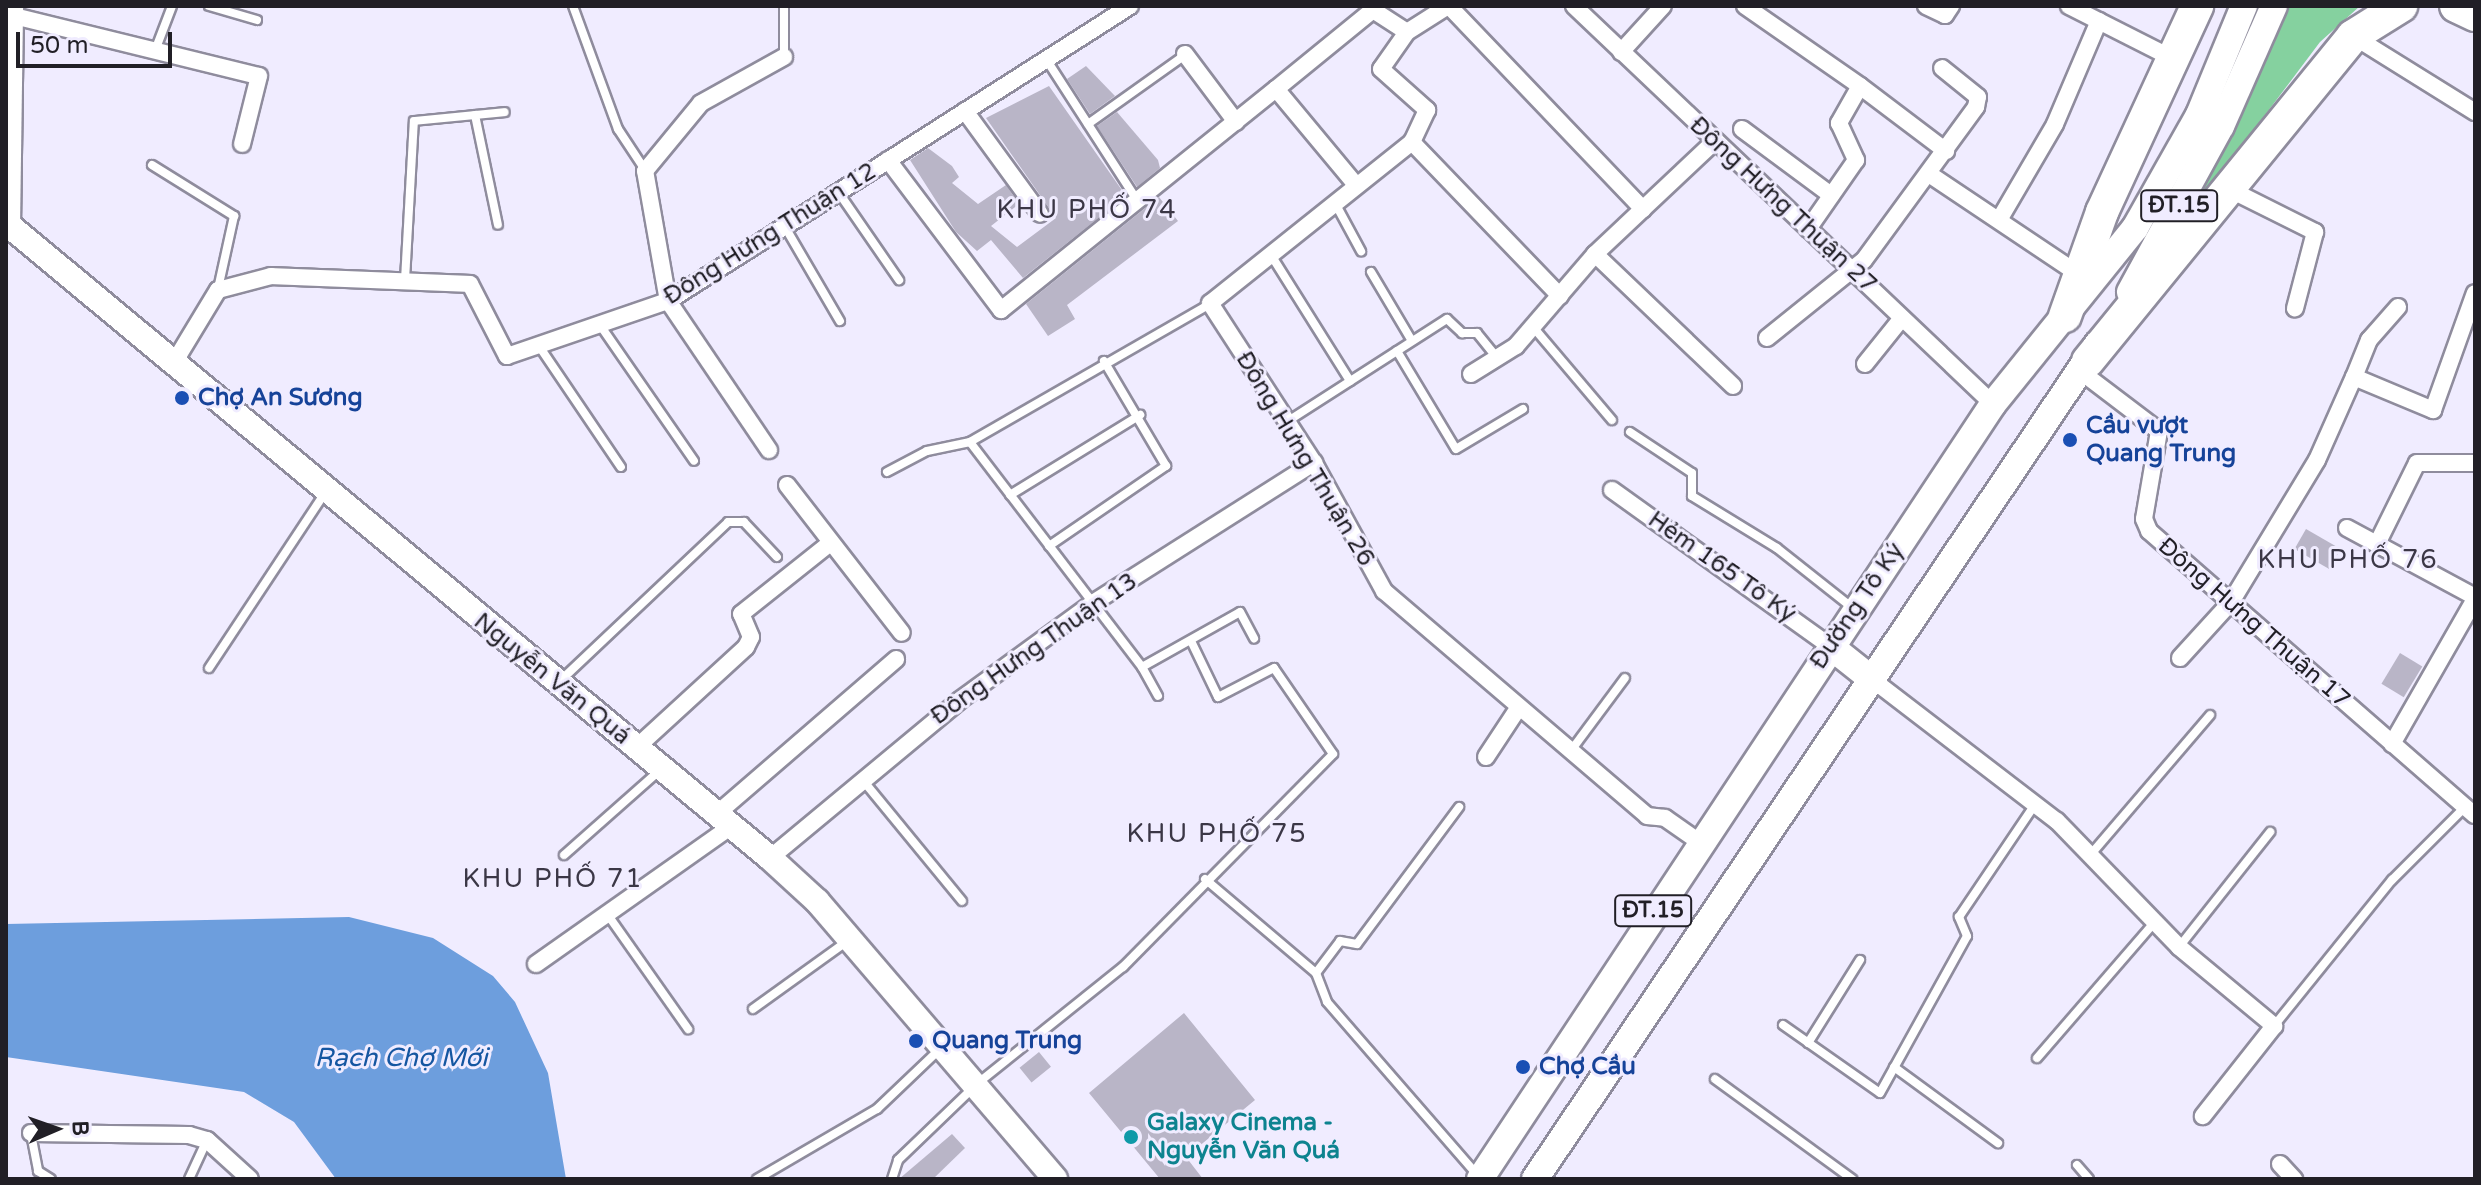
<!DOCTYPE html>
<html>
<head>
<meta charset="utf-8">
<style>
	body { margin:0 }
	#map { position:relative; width:2481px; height:1185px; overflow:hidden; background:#f0ecff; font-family:"Varela Round",sans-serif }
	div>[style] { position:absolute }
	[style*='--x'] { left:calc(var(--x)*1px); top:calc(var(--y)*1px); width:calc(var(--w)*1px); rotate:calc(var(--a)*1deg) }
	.green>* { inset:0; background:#85d19f }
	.water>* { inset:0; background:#6d9edd }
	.building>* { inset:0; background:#b9b5c7; transform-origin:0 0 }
	.roads { filter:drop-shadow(2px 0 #8f8c9d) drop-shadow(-2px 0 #8f8c9d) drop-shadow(0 2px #8f8c9d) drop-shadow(0 -2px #8f8c9d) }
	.lane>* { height:8px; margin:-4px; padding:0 4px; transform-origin:4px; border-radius:4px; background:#fff }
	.street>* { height:16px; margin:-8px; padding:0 8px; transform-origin:8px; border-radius:8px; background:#fff }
	.secondary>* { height:24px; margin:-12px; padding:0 12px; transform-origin:12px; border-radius:12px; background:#fff }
	.primary>* { height:26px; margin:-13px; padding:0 13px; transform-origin:13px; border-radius:13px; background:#fff }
	.highway>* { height:32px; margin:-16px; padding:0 16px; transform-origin:16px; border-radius:16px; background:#fff }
	.dots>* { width:22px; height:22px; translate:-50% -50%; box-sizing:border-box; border:4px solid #f0ecff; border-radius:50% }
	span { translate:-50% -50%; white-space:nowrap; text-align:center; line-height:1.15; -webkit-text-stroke:6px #f0ecff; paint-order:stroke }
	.shield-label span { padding:2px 6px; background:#f0ecff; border:2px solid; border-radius:6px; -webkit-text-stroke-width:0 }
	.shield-label { font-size:22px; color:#211f26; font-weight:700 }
	.street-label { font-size:24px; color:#211f26 }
	.transit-label { font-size:24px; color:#164399; font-weight:700 }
	.left { translate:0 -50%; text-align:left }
	.culture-label { font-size:24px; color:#0d838f; font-weight:700 }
	.neighbourhood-label { font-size:26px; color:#3b3746; letter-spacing:2px }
	.water-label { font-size:26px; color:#1556a1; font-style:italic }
	.frame { position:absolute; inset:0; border:8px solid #211f26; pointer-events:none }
	.north { position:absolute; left:16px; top:1089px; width:80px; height:80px; -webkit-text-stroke:6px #f0ecff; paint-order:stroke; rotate:88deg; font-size:22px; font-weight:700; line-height:32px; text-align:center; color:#211f26 }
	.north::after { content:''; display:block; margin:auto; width:28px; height:36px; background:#211f26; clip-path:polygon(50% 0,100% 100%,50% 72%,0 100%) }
	.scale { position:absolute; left:16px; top:32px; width:156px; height:36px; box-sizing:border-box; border:4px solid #211f26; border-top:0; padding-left:10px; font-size:24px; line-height:28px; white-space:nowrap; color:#211f26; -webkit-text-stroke:6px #f0ecff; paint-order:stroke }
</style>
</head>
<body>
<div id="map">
	<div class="green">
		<div style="clip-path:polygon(2282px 6px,2360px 6px,2320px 42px,2192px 212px,2185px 205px)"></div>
	</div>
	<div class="water">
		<div style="clip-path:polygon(349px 917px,433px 938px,493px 976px,515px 1002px,548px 1073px,566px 1179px,336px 1179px,294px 1122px,244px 1092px,6px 1057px,6px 924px)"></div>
	</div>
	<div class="building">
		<div style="clip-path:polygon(1086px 66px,1115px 96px,1090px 114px,1067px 79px)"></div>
		<div style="clip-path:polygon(1049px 86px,1126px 196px,1023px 278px,991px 240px,977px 251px,956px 232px,910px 160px,928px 148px,952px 166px,959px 177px,952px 183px,978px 204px,1006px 185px,1019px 204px,991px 226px,1017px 247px,1056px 218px,986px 118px)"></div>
		<div style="clip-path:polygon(1117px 112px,1158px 160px,1160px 168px,1137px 187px,1097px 126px)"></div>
		<div style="clip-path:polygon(1159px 197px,1178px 221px,1067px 305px,1075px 319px,1048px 336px,1026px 304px)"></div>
		<div style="left:2306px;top:529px;width:40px;height:23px;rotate:30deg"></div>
		<div style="left:2400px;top:653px;width:26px;height:36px;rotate:31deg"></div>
		<div style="clip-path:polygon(1184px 1013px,1255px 1100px,1186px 1157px,1203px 1179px,1160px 1179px,1089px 1093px)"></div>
		<div style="left:1039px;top:1052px;width:19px;height:25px;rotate:51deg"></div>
		<div style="clip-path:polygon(952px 1134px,965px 1148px,933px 1179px,899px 1179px)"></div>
	</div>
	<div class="roads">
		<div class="lane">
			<div style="--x:209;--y:6;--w:50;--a:16.3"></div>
			<div style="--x:573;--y:6;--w:131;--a:69.9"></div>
			<div style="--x:618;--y:129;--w:49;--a:56.6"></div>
			<div style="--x:156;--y:48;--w:45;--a:-69.1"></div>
			<div style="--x:784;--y:57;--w:51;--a:-90"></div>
			<div style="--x:1046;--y:59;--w:170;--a:57.2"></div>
			<div style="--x:475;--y:115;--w:112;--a:78.2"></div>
			<div style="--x:1088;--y:124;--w:119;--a:-35.4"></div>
			<div style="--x:152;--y:165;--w:97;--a:31.9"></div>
			<div style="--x:234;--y:216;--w:75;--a:102.4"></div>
			<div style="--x:839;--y:193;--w:106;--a:55.4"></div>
			<div style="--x:1335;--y:203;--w:55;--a:61.6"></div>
			<div style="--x:785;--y:227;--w:109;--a:59.7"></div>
			<div style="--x:1271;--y:255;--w:149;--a:57.9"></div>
			<div style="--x:1371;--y:272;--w:80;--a:59.3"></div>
			<div style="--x:405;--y:280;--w:159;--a:-86.8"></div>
			<div style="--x:414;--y:121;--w:91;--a:-5.6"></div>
			<div style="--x:1210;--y:304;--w:277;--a:150.1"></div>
			<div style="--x:970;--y:442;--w:283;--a:52.6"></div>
			<div style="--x:1142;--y:667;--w:112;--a:-29.3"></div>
			<div style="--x:1240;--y:612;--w:30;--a:62"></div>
			<div style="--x:600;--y:325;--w:165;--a:55.3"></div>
			<div style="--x:1533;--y:327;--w:122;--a:49.7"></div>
			<div style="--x:539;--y:346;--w:146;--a:55.9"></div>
			<div style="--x:1397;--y:351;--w:114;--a:59"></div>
			<div style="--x:1456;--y:449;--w:78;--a:-30.8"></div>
			<div style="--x:1288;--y:421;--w:189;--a:-32.7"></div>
			<div style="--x:1447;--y:319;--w:21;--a:43"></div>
			<div style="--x:1462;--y:333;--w:15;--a:0"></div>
			<div style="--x:1477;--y:333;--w:32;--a:51"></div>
			<div style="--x:1630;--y:432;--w:74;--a:33.5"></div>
			<div style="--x:1692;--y:473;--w:23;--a:90"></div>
			<div style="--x:1692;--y:496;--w:100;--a:31.5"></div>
			<div style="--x:1777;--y:548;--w:98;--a:38.4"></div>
			<div style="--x:887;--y:472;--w:45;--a:-27.7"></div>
			<div style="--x:927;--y:451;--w:44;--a:-11.8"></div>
			<div style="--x:1010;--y:495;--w:153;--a:-31.6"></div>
			<div style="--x:1049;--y:546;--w:142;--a:-34.4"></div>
			<div style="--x:1166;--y:466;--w:122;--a:-120.6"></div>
			<div style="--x:1142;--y:667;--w:33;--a:61"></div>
			<div style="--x:209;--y:668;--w:209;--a:-56.5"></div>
			<div style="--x:560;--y:681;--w:231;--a:-43.4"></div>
			<div style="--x:728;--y:522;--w:16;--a:0"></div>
			<div style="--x:744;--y:522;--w:48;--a:46.7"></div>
			<div style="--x:1570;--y:752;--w:92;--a:-53.4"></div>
			<div style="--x:861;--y:778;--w:159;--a:50.6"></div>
			<div style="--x:2091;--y:854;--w:183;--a:-49.4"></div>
			<div style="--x:564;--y:855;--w:127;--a:-41.5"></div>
			<div style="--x:1205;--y:879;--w:145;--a:40.3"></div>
			<div style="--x:1316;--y:973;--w:31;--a:69"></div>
			<div style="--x:1327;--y:1002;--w:230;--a:49"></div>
			<div style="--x:610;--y:918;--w:136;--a:54.9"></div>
			<div style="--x:2179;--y:947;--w:147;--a:-51.6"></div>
			<div style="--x:1316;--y:973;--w:40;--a:-53"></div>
			<div style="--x:1340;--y:941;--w:17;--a:10"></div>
			<div style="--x:1357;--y:944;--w:171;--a:-53.3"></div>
			<div style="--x:753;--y:1009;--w:115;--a:-35.8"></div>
			<div style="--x:1783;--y:1025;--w:118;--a:35"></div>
			<div style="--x:1880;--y:1093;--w:179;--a:-61"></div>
			<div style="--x:1967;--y:936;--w:21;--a:-113"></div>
			<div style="--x:1959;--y:917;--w:134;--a:-56"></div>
			<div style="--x:2274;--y:1026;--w:188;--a:-51.1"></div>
			<div style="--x:2392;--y:880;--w:103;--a:-45"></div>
			<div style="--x:1808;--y:1043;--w:98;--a:-57.9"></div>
			<div style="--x:2037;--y:1058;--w:180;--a:-49.1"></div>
			<div style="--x:1894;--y:1067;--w:129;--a:36.2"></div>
			<div style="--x:1715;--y:1079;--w:170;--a:36.1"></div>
			<div style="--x:31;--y:1134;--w:38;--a:79"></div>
			<div style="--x:38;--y:1171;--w:15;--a:32"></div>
			<div style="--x:2077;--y:1165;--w:18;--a:49"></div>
			<div style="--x:189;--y:1179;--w:43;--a:-65.2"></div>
			<div style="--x:757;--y:1179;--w:139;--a:-30.3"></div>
			<div style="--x:877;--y:1109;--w:86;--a:-43.6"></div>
			<div style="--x:892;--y:1179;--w:20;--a:-72"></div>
			<div style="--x:898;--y:1160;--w:111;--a:-43.9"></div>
			<div style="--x:978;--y:1083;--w:186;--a:-38.7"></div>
			<div style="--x:1123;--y:967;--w:299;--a:-45.4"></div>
			<div style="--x:1333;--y:754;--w:104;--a:-124.5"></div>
			<div style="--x:1274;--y:668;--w:63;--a:152.6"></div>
			<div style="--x:1218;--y:697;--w:62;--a:-115.7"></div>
		</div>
		<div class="street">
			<div style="--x:1449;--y:6;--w:281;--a:46.3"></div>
			<div style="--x:1574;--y:6;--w:578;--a:43.53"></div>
			<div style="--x:1745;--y:6;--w:140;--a:34.8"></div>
			<div style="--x:1860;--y:86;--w:43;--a:119.6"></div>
			<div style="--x:1839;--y:123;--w:41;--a:65.3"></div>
			<div style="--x:1856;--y:160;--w:84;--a:124.8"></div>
			<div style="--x:1926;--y:6;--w:21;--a:25"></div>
			<div style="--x:1945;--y:15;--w:11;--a:-56"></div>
			<div style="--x:2069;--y:6;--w:118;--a:26.8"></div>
			<div style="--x:14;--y:16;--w:252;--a:13.8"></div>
			<div style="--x:259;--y:76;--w:70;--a:104"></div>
			<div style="--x:1407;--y:32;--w:45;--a:125.1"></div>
			<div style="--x:1381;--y:69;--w:62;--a:41.7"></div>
			<div style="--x:1427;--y:110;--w:35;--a:115"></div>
			<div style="--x:2353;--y:36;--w:144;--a:31.9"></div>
			<div style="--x:1621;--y:52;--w:62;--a:-47.6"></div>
			<div style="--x:1185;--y:54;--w:85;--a:53.1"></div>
			<div style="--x:1860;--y:86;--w:108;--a:37.1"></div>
			<div style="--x:965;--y:111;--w:127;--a:53.9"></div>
			<div style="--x:1742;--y:129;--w:111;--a:36.6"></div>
			<div style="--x:888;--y:160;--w:188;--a:53"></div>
			<div style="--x:1001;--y:310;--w:353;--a:-38.8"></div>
			<div style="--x:1929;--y:174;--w:182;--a:33.8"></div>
			<div style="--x:1356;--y:185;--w:125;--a:-129.8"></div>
			<div style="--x:1276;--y:89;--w:125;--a:-39.2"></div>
			<div style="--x:1373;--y:10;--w:40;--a:32.9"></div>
			<div style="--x:1407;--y:32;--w:49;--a:-32.4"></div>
			<div style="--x:2233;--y:191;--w:92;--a:26.6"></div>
			<div style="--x:2315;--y:232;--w:79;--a:104.7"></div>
			<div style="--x:1999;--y:220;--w:111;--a:-59.7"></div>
			<div style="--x:2055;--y:124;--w:112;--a:-66.9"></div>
			<div style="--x:12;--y:227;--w:219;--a:-89.2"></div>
			<div style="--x:1595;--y:254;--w:191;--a:43.7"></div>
			<div style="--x:1560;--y:296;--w:214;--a:-133.9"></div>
			<div style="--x:1412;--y:142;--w:258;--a:141.4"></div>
			<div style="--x:1210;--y:303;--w:191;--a:57"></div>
			<div style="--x:1314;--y:463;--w:146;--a:61.3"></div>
			<div style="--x:1384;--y:591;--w:346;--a:40.5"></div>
			<div style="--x:1647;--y:816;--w:18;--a:6"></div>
			<div style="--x:1665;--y:818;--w:40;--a:34.9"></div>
			<div style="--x:1767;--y:338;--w:124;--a:-38.8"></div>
			<div style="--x:1864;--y:260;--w:190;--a:-53.8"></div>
			<div style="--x:1976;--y:107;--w:10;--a:-79"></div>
			<div style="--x:1978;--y:97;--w:46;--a:-141.1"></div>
			<div style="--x:175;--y:361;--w:83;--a:-58.8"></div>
			<div style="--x:218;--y:290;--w:55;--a:-14.8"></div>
			<div style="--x:271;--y:276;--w:199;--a:2.3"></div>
			<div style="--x:470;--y:284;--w:81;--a:62.8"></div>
			<div style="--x:507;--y:356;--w:170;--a:-18.9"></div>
			<div style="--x:668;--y:301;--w:548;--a:-32.56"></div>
			<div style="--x:1865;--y:364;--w:59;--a:-51.2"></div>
			<div style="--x:2080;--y:371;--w:99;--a:37.2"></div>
			<div style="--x:2159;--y:431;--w:89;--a:99.7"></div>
			<div style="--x:2144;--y:519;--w:13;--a:67"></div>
			<div style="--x:2149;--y:531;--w:432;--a:41.1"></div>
			<div style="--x:1471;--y:374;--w:53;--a:-31.9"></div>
			<div style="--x:1516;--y:346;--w:121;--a:-49.3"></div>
			<div style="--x:1595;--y:254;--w:165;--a:-43.3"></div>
			<div style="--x:2354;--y:377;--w:40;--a:-68"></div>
			<div style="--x:2369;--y:340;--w:44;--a:-48.7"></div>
			<div style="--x:769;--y:450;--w:180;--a:-124.1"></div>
			<div style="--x:668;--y:301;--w:132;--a:-100"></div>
			<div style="--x:645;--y:171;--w:88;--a:-50.5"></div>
			<div style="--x:701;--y:103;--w:95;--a:-29"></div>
			<div style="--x:787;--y:485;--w:187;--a:52.2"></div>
			<div style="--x:1612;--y:490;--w:268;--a:35.6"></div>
			<div style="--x:2347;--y:528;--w:145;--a:28.3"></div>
			<div style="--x:2377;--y:544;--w:90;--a:-63.7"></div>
			<div style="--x:2417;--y:463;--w:58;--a:0"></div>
			<div style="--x:2180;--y:658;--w:76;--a:-47.7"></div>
			<div style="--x:2231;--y:602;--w:166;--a:-58.8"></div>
			<div style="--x:2317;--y:460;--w:91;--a:-66"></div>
			<div style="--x:2354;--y:377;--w:86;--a:22.7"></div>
			<div style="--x:2433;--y:410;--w:124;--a:-70.3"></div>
			<div style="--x:1869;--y:677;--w:237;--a:37.5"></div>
			<div style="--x:2057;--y:821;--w:175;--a:45.9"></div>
			<div style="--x:2179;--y:947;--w:124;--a:39.7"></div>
			<div style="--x:2274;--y:1026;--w:115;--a:128.3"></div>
			<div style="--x:2392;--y:744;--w:167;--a:-60.2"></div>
			<div style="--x:637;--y:747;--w:148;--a:-42.5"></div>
			<div style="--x:746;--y:647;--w:11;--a:-63"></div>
			<div style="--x:751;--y:637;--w:25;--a:-113"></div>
			<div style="--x:741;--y:614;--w:112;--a:-38.5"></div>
			<div style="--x:1486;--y:757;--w:56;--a:-56.6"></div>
			<div style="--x:719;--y:812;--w:234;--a:-40.8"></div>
			<div style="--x:770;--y:858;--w:247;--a:-39.7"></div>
			<div style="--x:960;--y:700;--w:165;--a:-36.1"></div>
			<div style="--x:1093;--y:603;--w:262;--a:-32.4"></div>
			<div style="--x:536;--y:964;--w:241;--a:-35.2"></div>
			<div style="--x:31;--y:1133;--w:158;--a:0.7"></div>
			<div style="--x:189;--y:1135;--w:19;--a:16"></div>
			<div style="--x:207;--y:1140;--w:58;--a:42.2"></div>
			<div style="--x:2280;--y:1164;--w:21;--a:47"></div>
		</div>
		<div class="secondary">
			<div style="--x:6;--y:223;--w:993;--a:39.73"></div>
			<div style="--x:770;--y:858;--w:64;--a:42.5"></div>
			<div style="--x:817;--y:901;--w:366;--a:49.4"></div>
		</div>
		<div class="primary">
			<div style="--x:2130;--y:292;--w:189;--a:-61.3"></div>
			<div style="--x:2221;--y:126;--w:131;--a:-66.2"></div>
			<div style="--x:1830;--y:646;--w:50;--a:38.5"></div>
			<div style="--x:1480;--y:1179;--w:929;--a:-56.5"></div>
			<div style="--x:1993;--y:404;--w:226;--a:-51.1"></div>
			<div style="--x:2135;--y:228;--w:130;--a:-60.5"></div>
			<div style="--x:2199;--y:115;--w:118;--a:-67.6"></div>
			<div style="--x:1535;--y:1179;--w:1006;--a:-56.03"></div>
		</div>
		<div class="highway">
			<div style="--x:2456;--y:6;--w:21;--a:25"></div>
			<div style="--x:2065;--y:316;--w:110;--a:-70.4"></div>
			<div style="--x:2102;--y:212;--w:227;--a:-65.2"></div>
			<div style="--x:2088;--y:361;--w:419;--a:-50.8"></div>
			<div style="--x:2353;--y:36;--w:57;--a:-32"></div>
		</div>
	</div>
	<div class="dots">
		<div style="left:182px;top:398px;background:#1a4fb4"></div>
		<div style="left:2070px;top:440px;background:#1a4fb4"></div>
		<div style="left:916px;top:1041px;background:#1a4fb4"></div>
		<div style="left:1523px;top:1067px;background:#1a4fb4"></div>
		<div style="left:1131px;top:1137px;background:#0f9aa8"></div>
	</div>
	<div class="shield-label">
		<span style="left:2179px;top:206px">ĐT.15</span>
		<span style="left:1653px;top:911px">ĐT.15</span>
	</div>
	<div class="street-label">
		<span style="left:1783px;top:205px;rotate:43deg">Đông Hưng Thuận 27</span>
		<span style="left:770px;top:234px;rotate:-32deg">Đông Hưng Thuận 12</span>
		<span style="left:1305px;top:459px;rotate:59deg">Đông Hưng Thuận 26</span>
		<span style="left:1722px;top:567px;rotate:35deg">Hẻm 165 Tô Ký</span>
		<span style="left:1857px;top:606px;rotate:-56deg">Đường Tô Ký</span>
		<span style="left:2254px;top:623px;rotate:41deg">Đông Hưng Thuận 17</span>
		<span style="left:1034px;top:649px;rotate:-35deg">Đông Hưng Thuận 13</span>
		<span style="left:552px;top:679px;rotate:39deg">Nguyễn Văn Quá</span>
	</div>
	<div class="transit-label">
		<span class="left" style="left:198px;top:398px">Chợ An Sương</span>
		<span class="left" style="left:2086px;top:440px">Cầu vượt<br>Quang Trung</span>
		<span class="left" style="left:932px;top:1041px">Quang Trung</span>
		<span class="left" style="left:1539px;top:1067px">Chợ Cầu</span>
	</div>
	<div class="culture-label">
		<span class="left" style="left:1147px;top:1137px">Galaxy Cinema -<br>Nguyễn Văn Quá</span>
	</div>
	<div class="neighbourhood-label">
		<span style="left:1087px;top:210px">KHU PHỐ 74</span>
		<span style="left:2348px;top:560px">KHU PHỐ 76</span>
		<span style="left:1217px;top:834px">KHU PHỐ 75</span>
		<span style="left:553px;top:879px">KHU PHỐ 71</span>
	</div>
	<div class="water-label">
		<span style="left:401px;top:1058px">Rạch Chợ Mới</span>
	</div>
	<div class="frame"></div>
	<div class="north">B</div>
	<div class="scale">50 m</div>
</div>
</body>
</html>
